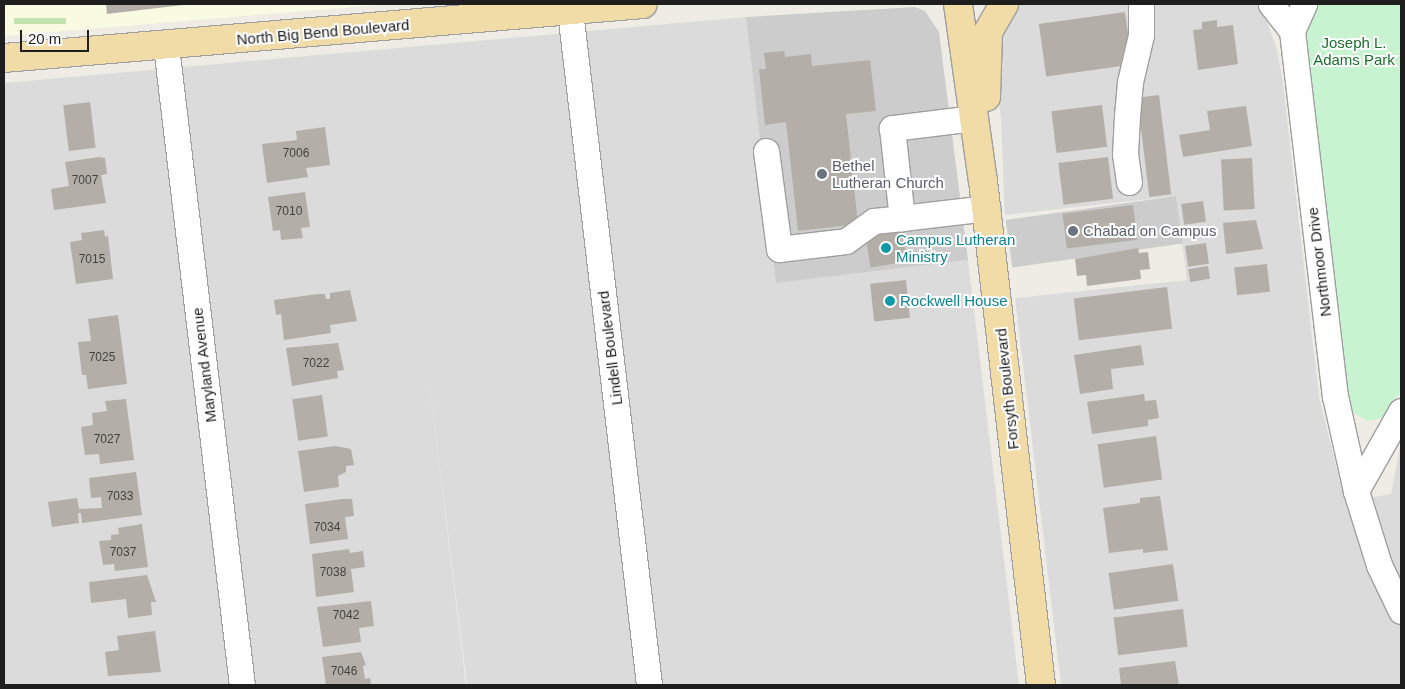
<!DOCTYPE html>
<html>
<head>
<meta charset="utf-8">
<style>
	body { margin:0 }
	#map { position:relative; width:1405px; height:689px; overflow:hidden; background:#eeece5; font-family:Helvetica,sans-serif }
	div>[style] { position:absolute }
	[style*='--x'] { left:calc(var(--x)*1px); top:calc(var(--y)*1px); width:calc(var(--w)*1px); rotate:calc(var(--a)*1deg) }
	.residential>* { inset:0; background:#dcdbdb }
	.education>* { inset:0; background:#f8fbe1 }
	.religious>* { inset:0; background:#ccc; transform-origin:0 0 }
	.grass>* { inset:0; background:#c2e2b1; transform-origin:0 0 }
	.park>* { inset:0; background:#c7f3d0 }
	.building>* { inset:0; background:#b3aea8; transform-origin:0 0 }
	.roads { filter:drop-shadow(1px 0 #9f9f9f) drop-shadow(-1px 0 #9f9f9f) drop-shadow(0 1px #9f9f9f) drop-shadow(0 -1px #9f9f9f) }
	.minor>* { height:25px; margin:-12.5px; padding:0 12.5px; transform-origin:12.5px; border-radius:12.5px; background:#fff }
	.major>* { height:28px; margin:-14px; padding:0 14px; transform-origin:14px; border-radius:14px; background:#f1dba7 }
	.dots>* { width:14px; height:14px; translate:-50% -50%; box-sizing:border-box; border:2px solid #fff; border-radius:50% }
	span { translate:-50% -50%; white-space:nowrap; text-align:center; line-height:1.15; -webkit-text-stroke:4px #fff; paint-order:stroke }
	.number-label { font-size:12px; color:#434240 }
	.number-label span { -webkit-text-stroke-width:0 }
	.street-label { font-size:15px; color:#1e1e1e }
	.park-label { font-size:15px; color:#18702b }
	.worship-label { font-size:15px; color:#5b616d }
	.left { translate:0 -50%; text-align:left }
	.culture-label { font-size:15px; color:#0d838f }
	.frame { position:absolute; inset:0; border:5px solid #1e1e1e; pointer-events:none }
	.scale { position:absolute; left:20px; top:30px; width:69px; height:22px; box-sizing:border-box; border:2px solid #1e1e1e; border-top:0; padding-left:6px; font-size:15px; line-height:18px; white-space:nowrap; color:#1e1e1e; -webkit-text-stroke:4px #fff; paint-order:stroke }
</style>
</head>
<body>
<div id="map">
	<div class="residential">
		<div style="clip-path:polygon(1015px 4px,1258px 4px,1264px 13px,1277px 50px,1283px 83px,1319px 397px,1345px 502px,1391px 494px,1401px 441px,1401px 685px,1061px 685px,1015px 298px,1187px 280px,1176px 196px,1005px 215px,1001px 119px,993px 53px)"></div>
		<div style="clip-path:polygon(746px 17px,776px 283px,968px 260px,1019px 685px,467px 685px,428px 372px,466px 685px,4px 685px,4px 83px)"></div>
	</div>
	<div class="education">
		<div style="clip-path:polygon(4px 4px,390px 4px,4px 36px)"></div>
	</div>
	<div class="religious">
		<div style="clip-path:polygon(915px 7px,925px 11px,939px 32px,968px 260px,776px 283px,746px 17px)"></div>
		<div style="left:1176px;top:196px;width:48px;height:172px;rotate:82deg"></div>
	</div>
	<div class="grass">
		<div style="left:66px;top:18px;width:6px;height:52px;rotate:90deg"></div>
	</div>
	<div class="park">
		<div style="clip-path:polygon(1316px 4px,1401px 4px,1401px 390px,1385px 417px,1368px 421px,1354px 413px,1342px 396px,1304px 28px)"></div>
	</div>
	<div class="building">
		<div style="clip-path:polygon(106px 4px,183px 4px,183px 5px,107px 14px)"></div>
		<div style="left:1125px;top:12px;width:53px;height:87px;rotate:82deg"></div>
		<div style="clip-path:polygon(1217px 20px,1217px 27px,1233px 25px,1238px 64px,1198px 70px,1193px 30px,1202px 29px,1202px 22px)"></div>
		<div style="clip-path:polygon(784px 51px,785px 57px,811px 54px,812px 66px,870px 60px,876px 111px,846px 114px,858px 224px,798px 231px,786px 122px,765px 125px,759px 69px,766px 69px,764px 53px)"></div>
		<div style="left:1159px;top:95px;width:100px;height:22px;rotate:83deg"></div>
		<div style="left:90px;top:102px;width:46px;height:27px;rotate:83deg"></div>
		<div style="left:1102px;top:105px;width:42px;height:51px;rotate:83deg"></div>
		<div style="clip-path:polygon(1246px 106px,1252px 146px,1183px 157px,1179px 135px,1210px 130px,1207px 111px)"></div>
		<div style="clip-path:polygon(325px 127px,330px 165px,306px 168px,308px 177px,267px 183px,262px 144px,297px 140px,296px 131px)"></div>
		<div style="clip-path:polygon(99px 157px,105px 158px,107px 174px,101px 175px,106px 203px,54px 210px,51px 189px,69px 186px,65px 162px)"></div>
		<div style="left:1108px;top:157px;width:42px;height:50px;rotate:83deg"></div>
		<div style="left:1252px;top:158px;width:51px;height:31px;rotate:87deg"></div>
		<div style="clip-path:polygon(305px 192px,310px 227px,301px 228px,303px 238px,281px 240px,280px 230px,273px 231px,268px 197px)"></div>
		<div style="left:1203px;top:201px;width:21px;height:22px;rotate:82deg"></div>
		<div style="left:1133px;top:205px;width:35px;height:71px;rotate:83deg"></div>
		<div style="clip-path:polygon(1256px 220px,1263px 249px,1226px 254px,1223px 223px)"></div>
		<div style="left:902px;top:229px;width:33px;height:37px;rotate:81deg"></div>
		<div style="clip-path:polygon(104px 230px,105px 237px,108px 236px,113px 279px,76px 284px,70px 242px,82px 240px,81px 233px)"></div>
		<div style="left:1206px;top:243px;width:21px;height:21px;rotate:82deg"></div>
		<div style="clip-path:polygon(1138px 248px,1139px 253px,1148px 252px,1150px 269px,1140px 270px,1141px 279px,1087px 286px,1086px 275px,1077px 276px,1075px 259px)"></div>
		<div style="left:1267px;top:264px;width:28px;height:33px;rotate:84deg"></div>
		<div style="left:1208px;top:266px;width:13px;height:20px;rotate:81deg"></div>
		<div style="left:906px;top:280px;width:38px;height:36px;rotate:84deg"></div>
		<div style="left:1167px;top:287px;width:42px;height:94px;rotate:83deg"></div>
		<div style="clip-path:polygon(350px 290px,357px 321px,330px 325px,331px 333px,284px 340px,281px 314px,276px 315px,274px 300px,318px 294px,325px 294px,326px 299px,330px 299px,330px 293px)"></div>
		<div style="clip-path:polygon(118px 315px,127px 384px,88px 389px,86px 375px,82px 375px,78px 342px,91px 341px,88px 319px)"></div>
		<div style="clip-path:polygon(338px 343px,344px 370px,337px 371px,338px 378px,292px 386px,286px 348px)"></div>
		<div style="clip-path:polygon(1141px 345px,1144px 365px,1111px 369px,1113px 389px,1080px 394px,1074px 355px)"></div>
		<div style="clip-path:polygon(1144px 394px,1145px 401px,1156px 400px,1159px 418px,1148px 420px,1148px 426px,1092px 434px,1087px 402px)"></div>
		<div style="left:322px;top:395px;width:42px;height:30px;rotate:82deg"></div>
		<div style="clip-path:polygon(126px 399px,134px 460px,100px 464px,99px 454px,85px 455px,81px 427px,93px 425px,92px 413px,107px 411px,105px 401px)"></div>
		<div style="left:1156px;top:436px;width:44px;height:59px;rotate:82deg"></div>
		<div style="clip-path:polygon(335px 446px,351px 449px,354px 465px,346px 466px,346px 472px,338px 476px,339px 487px,304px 492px,298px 451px)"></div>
		<div style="clip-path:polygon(136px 472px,142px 515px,82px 523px,81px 513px,78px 513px,79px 523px,52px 527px,48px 502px,77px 498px,79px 509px,102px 508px,101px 497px,91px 498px,89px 478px)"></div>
		<div style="clip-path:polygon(1160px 496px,1168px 550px,1143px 553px,1143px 549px,1109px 553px,1103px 508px,1140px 503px,1140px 498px)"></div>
		<div style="clip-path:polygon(343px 499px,352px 499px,354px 516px,345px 517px,348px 539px,310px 544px,305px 504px)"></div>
		<div style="clip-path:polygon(142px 524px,148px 567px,115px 571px,114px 564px,103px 565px,99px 541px,111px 540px,111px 535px,119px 534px,118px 528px)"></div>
		<div style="clip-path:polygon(349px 549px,350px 553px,363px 551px,365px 567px,351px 569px,354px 592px,316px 597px,312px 554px)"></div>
		<div style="left:1173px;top:564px;width:37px;height:65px;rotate:82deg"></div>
		<div style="clip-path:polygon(147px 575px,156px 602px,151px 602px,152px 615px,128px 618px,126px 599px,91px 603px,89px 582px)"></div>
		<div style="clip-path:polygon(371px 601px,374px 626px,359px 628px,361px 642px,323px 647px,317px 607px)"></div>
		<div style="left:1183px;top:609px;width:38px;height:70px;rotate:83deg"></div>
		<div style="clip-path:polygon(155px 631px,161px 672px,108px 676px,105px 652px,119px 650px,117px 636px)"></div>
		<div style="clip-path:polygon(361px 652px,366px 665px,363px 666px,365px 679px,370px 678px,371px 685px,326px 685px,322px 657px)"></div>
		<div style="clip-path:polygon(1175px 661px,1179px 685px,1121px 685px,1119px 668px)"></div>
	</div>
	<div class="roads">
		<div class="minor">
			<div style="--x:1271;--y:4;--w:34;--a:52"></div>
			<div style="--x:1292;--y:31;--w:368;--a:83.3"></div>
			<div style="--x:1335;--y:396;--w:97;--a:77.5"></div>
			<div style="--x:570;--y:11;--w:679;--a:83.31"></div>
			<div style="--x:1292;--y:31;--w:30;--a:-66"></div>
			<div style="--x:166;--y:46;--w:644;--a:83.22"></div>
			<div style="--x:974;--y:118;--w:83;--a:173"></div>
			<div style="--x:892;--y:128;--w:91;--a:83.7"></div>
			<div style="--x:902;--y:218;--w:86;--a:-6.7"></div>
			<div style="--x:766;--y:151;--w:99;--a:82.4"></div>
			<div style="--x:779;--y:249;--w:67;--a:-6.8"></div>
			<div style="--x:846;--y:241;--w:34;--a:-36"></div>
			<div style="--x:874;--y:221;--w:28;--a:-6"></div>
			<div style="--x:1129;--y:182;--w:28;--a:-98"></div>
			<div style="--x:1125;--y:154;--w:38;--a:-87"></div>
			<div style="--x:1127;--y:116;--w:34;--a:-85"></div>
			<div style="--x:1130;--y:82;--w:48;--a:-76.8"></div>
			<div style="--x:1141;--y:35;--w:31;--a:-90"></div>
			<div style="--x:1401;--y:411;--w:92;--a:119.4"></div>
			<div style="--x:1356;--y:491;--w:77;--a:72.7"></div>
			<div style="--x:1379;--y:565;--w:51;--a:64.4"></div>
		</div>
		<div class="major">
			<div style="--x:958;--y:4;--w:179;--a:82"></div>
			<div style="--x:983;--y:181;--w:507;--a:83.44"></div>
			<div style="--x:4;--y:58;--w:641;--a:-4.83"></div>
			<div style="--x:986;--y:97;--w:65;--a:-88.2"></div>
			<div style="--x:988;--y:32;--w:32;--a:-60"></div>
		</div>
	</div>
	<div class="dots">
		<div style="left:822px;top:174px;background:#6b7280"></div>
		<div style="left:1073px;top:231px;background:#6b7280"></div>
		<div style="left:886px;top:248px;background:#0f9aa8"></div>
		<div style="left:890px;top:301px;background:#0f9aa8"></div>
	</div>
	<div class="number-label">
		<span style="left:296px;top:154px">7006</span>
		<span style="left:85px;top:181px">7007</span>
		<span style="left:289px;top:212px">7010</span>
		<span style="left:92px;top:260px">7015</span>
		<span style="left:102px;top:358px">7025</span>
		<span style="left:316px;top:364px">7022</span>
		<span style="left:107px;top:440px">7027</span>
		<span style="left:120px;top:497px">7033</span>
		<span style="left:327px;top:528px">7034</span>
		<span style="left:123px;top:553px">7037</span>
		<span style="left:333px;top:573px">7038</span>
		<span style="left:346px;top:616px">7042</span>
		<span style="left:344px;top:672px">7046</span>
	</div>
	<div class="street-label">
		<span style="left:323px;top:32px;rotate:-5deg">North Big Bend Boulevard</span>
		<span style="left:1319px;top:262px;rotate:-97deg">Northmoor Drive</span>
		<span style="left:610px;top:348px;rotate:-97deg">Lindell Boulevard</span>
		<span style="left:204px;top:365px;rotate:-97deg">Maryland Avenue</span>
		<span style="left:1007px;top:389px;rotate:-96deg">Forsyth Boulevard</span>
	</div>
	<div class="park-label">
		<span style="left:1354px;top:51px">Joseph L.<br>Adams Park</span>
	</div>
	<div class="worship-label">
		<span class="left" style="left:832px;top:174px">Bethel<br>Lutheran Church</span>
		<span class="left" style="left:1083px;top:231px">Chabad on Campus</span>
	</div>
	<div class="culture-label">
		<span class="left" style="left:896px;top:248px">Campus Lutheran<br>Ministry</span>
		<span class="left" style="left:900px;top:301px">Rockwell House</span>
	</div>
	<div class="frame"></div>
	<div class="scale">20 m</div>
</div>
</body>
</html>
